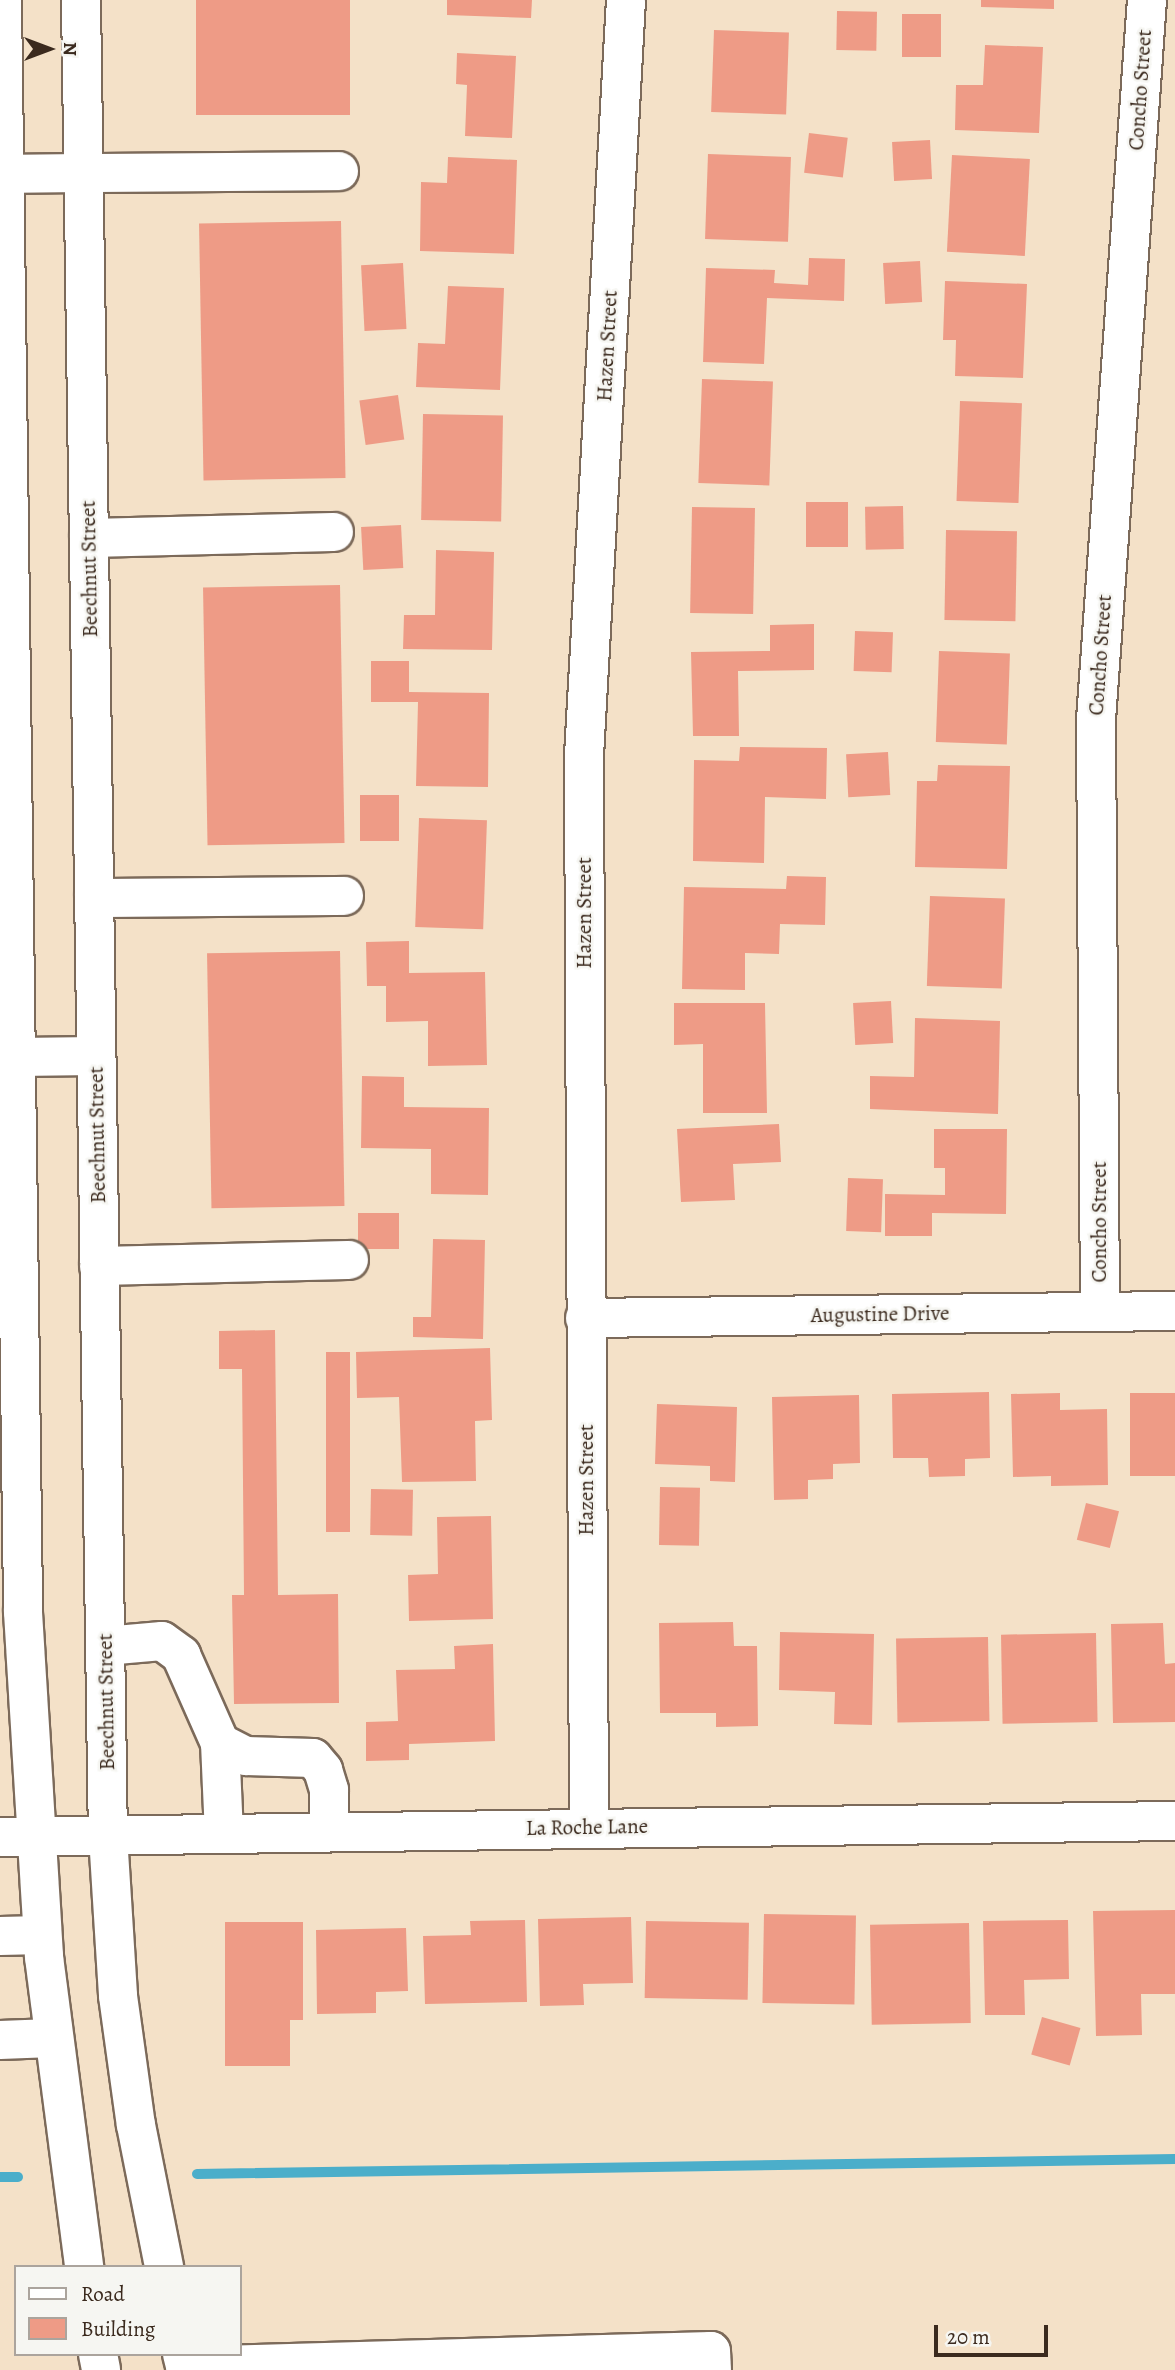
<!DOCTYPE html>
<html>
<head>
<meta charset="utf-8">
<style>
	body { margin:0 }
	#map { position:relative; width:1175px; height:2370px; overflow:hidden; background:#f4e1c8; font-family:Alegreya,serif }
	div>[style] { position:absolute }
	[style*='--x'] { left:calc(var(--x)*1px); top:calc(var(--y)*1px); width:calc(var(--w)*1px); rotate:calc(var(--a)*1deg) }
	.stream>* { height:10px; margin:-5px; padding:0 5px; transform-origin:5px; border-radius:5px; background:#4baeca }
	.building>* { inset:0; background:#ee9b86; transform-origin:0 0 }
	.roads { filter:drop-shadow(2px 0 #7c6a5a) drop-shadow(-2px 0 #7c6a5a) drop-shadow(0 2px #7c6a5a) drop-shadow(0 -2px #7c6a5a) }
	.minor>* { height:38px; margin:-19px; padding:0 19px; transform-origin:19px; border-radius:19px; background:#fff }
	.major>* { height:38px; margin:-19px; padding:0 19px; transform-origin:19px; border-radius:19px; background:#fff }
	span { translate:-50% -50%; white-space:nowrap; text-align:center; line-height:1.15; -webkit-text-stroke:5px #f6f6f2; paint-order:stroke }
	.street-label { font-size:21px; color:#3b2a1e }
	.legend { position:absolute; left:14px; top:2265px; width:228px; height:91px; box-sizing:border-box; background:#f6f6f2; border:2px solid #aba49d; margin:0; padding:9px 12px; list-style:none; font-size:21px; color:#3b2a1e }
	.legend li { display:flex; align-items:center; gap:14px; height:35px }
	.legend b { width:35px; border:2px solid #aba49d }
	.north { position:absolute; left:14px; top:14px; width:70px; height:70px; -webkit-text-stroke:5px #f6f6f2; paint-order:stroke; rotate:90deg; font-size:19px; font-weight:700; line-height:28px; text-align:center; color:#3b2a1e }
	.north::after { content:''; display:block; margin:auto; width:24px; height:32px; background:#3b2a1e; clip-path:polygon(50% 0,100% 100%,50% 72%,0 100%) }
	.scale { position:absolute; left:934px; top:2325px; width:114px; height:32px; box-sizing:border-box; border:4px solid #3b2a1e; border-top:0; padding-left:9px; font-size:21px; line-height:24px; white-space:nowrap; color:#3b2a1e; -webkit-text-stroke:5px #f6f6f2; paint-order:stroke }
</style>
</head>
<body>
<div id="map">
	<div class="stream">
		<div style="--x:197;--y:2174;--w:978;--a:-0.88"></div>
		<div style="--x:0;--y:2177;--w:18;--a:0"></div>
	</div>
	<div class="building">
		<div style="left:196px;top:0;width:154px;height:115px"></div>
		<div style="clip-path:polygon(447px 0,532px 0,531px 18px,447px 15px)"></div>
		<div style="clip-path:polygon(981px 0,1054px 0,1054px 9px,981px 7px)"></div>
		<div style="left:837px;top:11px;width:40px;height:39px;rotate:1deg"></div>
		<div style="left:902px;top:14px;width:39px;height:43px"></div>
		<div style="left:714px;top:30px;width:75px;height:82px;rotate:2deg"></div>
		<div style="clip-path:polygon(985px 45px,1043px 47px,1039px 133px,955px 130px,956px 85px,983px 85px)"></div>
		<div style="clip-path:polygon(457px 53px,516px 56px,512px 138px,465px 136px,467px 85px,456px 84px)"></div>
		<div style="left:809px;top:133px;width:39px;height:40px;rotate:7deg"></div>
		<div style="left:930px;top:140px;width:39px;height:38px;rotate:87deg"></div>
		<div style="left:708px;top:154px;width:83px;height:85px;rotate:2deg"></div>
		<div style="left:952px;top:155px;width:78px;height:97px;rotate:3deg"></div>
		<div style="clip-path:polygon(448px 157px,517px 160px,514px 254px,420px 251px,421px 182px,447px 183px)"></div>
		<div style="left:341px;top:221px;width:257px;height:142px;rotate:89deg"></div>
		<div style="clip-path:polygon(809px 258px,845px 259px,844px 301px,767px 298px,764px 364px,703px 362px,706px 268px,775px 270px,774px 283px,808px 285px)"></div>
		<div style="left:920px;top:261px;width:41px;height:37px;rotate:87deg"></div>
		<div style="left:403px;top:263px;width:66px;height:42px;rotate:87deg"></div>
		<div style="clip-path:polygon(945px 281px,1027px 284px,1023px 378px,955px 376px,956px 340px,943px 340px)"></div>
		<div style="clip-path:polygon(448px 286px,504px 288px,500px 390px,416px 387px,418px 343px,445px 344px)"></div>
		<div style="left:702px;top:379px;width:71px;height:104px;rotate:2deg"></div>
		<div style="left:398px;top:395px;width:45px;height:39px;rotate:82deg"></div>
		<div style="left:960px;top:401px;width:62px;height:100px;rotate:2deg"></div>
		<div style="left:423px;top:414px;width:80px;height:106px;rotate:1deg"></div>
		<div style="left:806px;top:502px;width:42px;height:45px"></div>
		<div style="left:903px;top:506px;width:43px;height:38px;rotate:89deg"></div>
		<div style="left:692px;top:507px;width:63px;height:106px;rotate:1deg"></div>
		<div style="left:401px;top:525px;width:43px;height:40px;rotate:87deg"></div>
		<div style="left:946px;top:530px;width:71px;height:90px;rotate:1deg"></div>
		<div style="clip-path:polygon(436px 550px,494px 552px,492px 650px,403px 649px,404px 615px,435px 615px)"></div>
		<div style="left:340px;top:585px;width:258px;height:137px;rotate:89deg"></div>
		<div style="clip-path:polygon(814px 624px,814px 670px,738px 671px,739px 736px,693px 736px,691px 652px,770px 651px,770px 625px)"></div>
		<div style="left:855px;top:631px;width:38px;height:40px;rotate:2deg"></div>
		<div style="left:939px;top:651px;width:71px;height:91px;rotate:2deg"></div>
		<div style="clip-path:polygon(371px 661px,409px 661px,409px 692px,489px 693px,488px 787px,416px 786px,418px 702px,371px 702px)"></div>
		<div style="clip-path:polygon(740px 747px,827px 748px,826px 799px,765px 797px,764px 863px,693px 861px,694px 760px,739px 761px)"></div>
		<div style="left:888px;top:752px;width:43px;height:42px;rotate:87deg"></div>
		<div style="clip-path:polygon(938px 765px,1010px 766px,1007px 869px,915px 867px,917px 781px,937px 781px)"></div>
		<div style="left:360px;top:795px;width:39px;height:46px"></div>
		<div style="left:419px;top:818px;width:68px;height:109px;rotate:2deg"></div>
		<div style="clip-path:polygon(787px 876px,826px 877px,825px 925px,780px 924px,779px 954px,745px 953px,745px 990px,682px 989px,684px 887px,786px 889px)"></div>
		<div style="left:930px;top:896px;width:75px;height:90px;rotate:2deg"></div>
		<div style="clip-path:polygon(409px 941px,409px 973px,485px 972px,487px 1065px,428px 1066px,428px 1021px,386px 1022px,386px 986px,367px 986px,366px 942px)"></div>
		<div style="left:340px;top:951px;width:255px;height:133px;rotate:89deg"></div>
		<div style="left:891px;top:1001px;width:42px;height:38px;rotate:87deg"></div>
		<div style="clip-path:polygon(674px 1003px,765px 1003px,767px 1113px,703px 1113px,703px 1044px,674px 1045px)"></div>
		<div style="clip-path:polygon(915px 1018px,1000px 1021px,998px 1114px,870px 1109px,870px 1076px,914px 1077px)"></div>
		<div style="clip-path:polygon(362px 1076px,404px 1077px,404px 1107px,489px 1108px,488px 1195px,431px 1194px,431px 1149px,361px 1148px)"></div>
		<div style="clip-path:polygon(779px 1124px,781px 1162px,733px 1164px,735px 1200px,681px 1202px,677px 1129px)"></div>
		<div style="clip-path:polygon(934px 1129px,1007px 1129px,1006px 1214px,932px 1213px,932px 1236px,885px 1236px,885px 1194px,945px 1195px,945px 1168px,934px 1168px)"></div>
		<div style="left:848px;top:1178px;width:35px;height:53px;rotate:2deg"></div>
		<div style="left:358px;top:1213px;width:41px;height:36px"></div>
		<div style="clip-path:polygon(433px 1239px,485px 1240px,483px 1339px,413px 1337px,413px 1317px,431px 1317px)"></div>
		<div style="clip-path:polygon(275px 1330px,278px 1595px,338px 1594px,339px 1703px,234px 1704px,232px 1595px,244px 1595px,242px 1369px,219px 1369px,219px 1331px)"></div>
		<div style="clip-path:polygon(490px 1348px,492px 1420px,475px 1421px,476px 1481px,402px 1482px,399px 1397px,357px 1398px,356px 1352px)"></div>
		<div style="left:326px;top:1352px;width:24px;height:180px"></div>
		<div style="clip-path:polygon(989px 1392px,990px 1458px,965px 1459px,965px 1476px,929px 1477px,928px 1458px,893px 1458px,892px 1394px)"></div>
		<div style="clip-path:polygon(1060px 1393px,1060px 1410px,1107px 1409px,1108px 1485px,1051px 1486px,1051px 1476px,1013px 1477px,1011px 1394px)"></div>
		<div style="left:1130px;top:1393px;width:45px;height:83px"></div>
		<div style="clip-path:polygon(859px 1395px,860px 1463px,833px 1464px,833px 1479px,808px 1480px,808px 1499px,774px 1500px,772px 1397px)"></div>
		<div style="clip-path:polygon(657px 1404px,737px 1407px,735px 1482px,710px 1481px,710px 1466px,655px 1464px)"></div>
		<div style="left:660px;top:1487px;width:40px;height:58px;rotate:1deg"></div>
		<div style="left:371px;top:1489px;width:42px;height:46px;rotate:1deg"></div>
		<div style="left:1086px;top:1503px;width:34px;height:38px;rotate:14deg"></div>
		<div style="clip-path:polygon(491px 1516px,493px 1619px,409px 1621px,408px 1575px,438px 1574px,437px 1517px)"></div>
		<div style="clip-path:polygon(733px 1622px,734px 1646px,757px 1646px,758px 1726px,716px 1727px,716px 1713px,660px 1713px,659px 1623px)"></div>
		<div style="clip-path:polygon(1163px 1623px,1165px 1664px,1175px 1663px,1175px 1722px,1113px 1723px,1111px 1624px)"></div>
		<div style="clip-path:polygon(780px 1632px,874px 1634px,872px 1725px,834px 1724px,835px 1692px,779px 1690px)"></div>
		<div style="left:1096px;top:1633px;width:89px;height:95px;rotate:89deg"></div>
		<div style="left:988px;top:1637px;width:84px;height:92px;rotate:89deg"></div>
		<div style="clip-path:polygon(493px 1644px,495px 1741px,409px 1744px,409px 1760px,366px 1761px,366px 1722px,398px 1721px,396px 1670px,455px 1669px,454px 1646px)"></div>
		<div style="clip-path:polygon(1175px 1910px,1175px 1994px,1141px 1994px,1142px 2035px,1096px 2036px,1093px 1911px)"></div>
		<div style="left:764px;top:1914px;width:92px;height:89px;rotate:1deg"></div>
		<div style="clip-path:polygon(631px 1917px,633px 1983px,583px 1984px,584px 2005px,540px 2006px,538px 1919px)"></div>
		<div style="clip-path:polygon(525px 1920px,527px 2002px,425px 2004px,423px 1936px,471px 1935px,470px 1921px)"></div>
		<div style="clip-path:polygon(1068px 1920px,1069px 1979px,1024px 1980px,1025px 2015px,985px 2015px,983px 1921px)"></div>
		<div style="left:646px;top:1921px;width:103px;height:77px;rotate:1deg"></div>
		<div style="clip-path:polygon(225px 1922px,303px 1922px,303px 2020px,290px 2020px,290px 2066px,225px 2066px)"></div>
		<div style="left:969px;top:1923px;width:100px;height:99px;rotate:89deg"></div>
		<div style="clip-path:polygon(406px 1928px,408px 1991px,376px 1992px,376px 2013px,317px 2014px,316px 1930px)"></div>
		<div style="left:1042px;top:2017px;width:40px;height:39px;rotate:16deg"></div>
	</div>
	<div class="roads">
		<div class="minor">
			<div style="--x:83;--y:173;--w:256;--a:-0.4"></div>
			<div style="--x:89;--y:538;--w:245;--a:-1.4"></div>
			<div style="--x:94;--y:898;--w:250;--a:-0.5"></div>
			<div style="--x:99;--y:1266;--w:250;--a:-1.4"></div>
			<div style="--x:1100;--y:1312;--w:592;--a:-90.39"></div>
			<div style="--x:1096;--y:720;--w:722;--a:-85.95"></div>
			<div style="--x:585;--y:1318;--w:590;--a:-0.68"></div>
			<div style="--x:105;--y:1646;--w:57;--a:-5"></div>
			<div style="--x:162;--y:1641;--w:24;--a:36"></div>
			<div style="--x:181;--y:1655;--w:96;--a:66.1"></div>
			<div style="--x:220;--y:1743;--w:29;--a:27"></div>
			<div style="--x:246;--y:1756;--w:67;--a:1.7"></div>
			<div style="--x:313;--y:1758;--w:16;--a:50"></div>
			<div style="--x:323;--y:1770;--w:21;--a:73"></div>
			<div style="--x:329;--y:1790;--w:41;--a:90"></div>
			<div style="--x:220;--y:1743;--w:91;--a:87.5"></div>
			<div style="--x:589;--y:1826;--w:1070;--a:-90.27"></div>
			<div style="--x:584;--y:756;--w:757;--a:-86.82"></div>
			<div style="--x:0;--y:1837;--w:1175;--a:-0.78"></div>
			<div style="--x:0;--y:1936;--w:42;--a:-1.4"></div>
			<div style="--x:0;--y:2040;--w:52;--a:-2.2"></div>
			<div style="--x:185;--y:2366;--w:526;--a:-1.63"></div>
			<div style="--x:711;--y:2351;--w:19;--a:87"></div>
		</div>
		<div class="major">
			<div style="--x:2;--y:0;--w:1612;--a:89.25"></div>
			<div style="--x:23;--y:1612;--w:346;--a:86.5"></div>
			<div style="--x:44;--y:1957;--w:313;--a:82.6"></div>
			<div style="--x:81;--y:0;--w:1836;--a:89.16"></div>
			<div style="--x:108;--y:1836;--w:160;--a:86.4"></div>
			<div style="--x:118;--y:1996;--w:130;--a:82.1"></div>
			<div style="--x:136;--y:2125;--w:145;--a:78.8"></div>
			<div style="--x:4;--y:174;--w:79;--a:-0.7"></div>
			<div style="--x:16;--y:1057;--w:80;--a:-0.7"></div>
			<div style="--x:98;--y:2354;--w:16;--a:79"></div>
			<div style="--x:182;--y:2354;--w:16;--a:76"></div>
		</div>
	</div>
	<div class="street-label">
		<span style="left:1140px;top:90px;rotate:-86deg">Concho Street</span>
		<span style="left:607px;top:346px;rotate:-87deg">Hazen Street</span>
		<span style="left:89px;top:569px;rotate:-91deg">Beechnut Street</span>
		<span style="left:1100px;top:655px;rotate:-86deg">Concho Street</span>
		<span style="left:584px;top:913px;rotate:-90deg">Hazen Street</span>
		<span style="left:97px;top:1135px;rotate:-91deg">Beechnut Street</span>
		<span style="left:1099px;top:1222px;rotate:-90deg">Concho Street</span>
		<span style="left:880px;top:1314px;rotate:-1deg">Augustine Drive</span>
		<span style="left:586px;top:1480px;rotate:-90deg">Hazen Street</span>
		<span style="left:106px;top:1702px;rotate:-91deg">Beechnut Street</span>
		<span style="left:587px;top:1827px;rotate:-1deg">La Roche Lane</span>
	</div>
	<ul class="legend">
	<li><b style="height:9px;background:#fff"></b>Road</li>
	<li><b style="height:19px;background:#ee9b86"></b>Building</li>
	</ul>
	<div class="north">N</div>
	<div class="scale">20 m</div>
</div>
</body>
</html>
